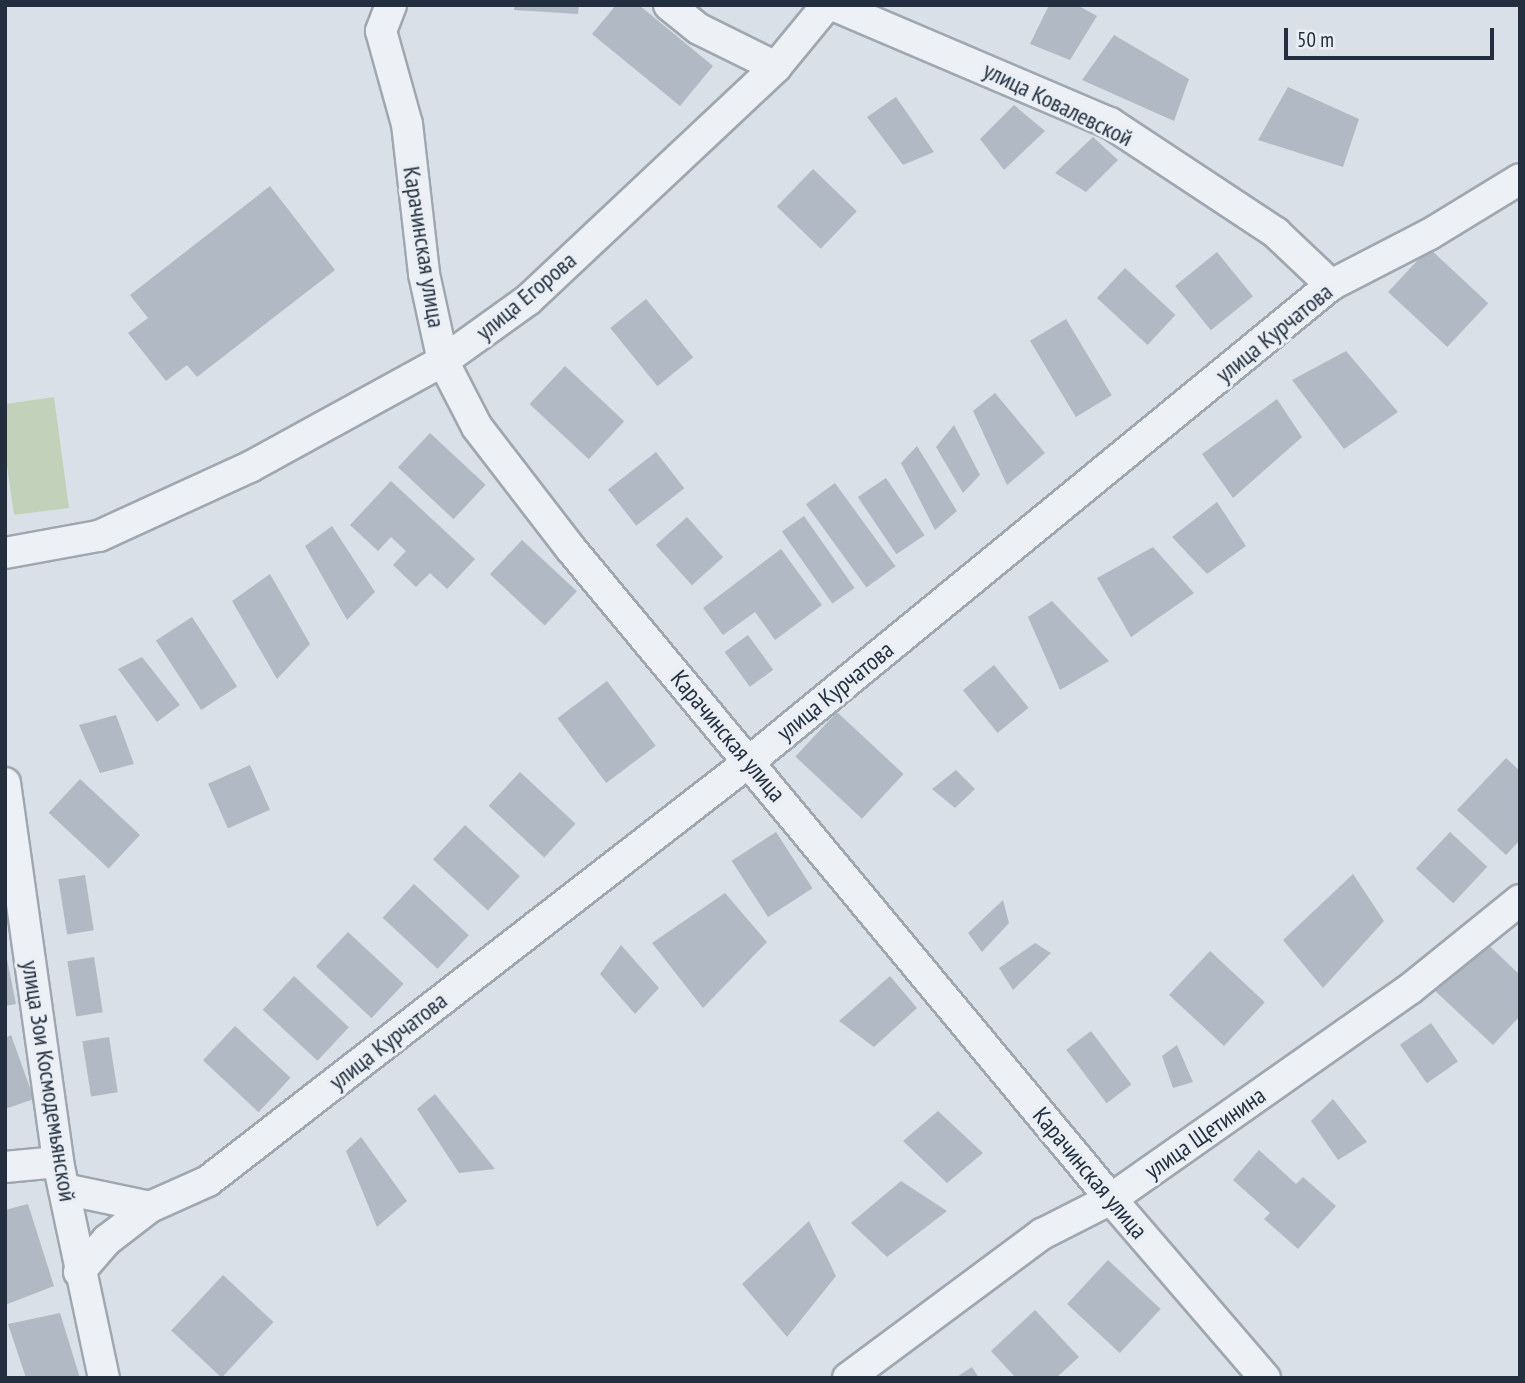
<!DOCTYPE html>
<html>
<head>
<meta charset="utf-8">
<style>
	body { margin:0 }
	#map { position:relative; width:1525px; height:1383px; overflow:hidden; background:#dae0e7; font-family:"PT Sans Narrow",sans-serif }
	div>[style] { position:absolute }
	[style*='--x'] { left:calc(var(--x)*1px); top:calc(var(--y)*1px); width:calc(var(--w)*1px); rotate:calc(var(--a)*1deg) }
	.green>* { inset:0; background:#c2d2ba }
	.building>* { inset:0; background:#b1b9c4; transform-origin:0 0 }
	.roads { filter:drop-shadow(2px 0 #9fa7b1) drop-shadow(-2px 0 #9fa7b1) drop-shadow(0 2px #9fa7b1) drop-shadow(0 -2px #9fa7b1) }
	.minor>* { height:30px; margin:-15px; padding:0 15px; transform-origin:15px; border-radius:15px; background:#edf0f5 }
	span { translate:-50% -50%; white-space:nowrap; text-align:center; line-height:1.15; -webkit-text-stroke:6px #e9eff5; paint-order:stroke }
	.street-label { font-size:24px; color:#232f3e }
	.frame { position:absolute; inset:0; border:7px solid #232f3e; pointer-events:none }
	.scale { position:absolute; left:1284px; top:28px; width:210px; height:32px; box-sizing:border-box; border:4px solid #232f3e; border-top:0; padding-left:9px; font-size:21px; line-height:24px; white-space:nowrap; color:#232f3e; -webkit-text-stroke:5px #e9eff5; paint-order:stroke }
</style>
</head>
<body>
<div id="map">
	<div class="green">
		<div style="clip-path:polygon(54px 397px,69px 508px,14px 515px,5px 452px,5px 404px)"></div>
	</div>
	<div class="building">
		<div style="clip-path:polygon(515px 5px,579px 5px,578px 14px,514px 10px)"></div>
		<div style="clip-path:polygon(616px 5px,639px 5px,713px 66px,680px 106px,592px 34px)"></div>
		<div style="clip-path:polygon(1049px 5px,1077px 5px,1097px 16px,1070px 60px,1030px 44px)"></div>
		<div style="clip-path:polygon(1114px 35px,1189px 79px,1174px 121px,1082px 80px)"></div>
		<div style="clip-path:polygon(1288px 87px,1359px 119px,1343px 167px,1258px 140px)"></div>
		<div style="clip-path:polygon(896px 97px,934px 152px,903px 165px,867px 117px)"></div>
		<div style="clip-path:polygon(1014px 105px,1045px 131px,1004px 170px,980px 139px)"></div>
		<div style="clip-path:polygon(1093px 137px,1118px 160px,1086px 192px,1055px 173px)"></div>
		<div style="left:813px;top:169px;width:61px;height:52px;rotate:44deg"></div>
		<div style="clip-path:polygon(270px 186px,335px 270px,197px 377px,187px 365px,166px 381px,128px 333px,148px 318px,130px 295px)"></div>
		<div style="left:1429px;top:248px;width:81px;height:60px;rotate:43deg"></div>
		<div style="left:1217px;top:252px;width:57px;height:54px;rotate:51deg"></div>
		<div style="left:1125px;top:268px;width:69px;height:41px;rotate:43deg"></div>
		<div style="left:646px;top:299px;width:75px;height:46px;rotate:51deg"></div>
		<div style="left:1066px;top:319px;width:89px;height:42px;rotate:59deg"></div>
		<div style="clip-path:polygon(1346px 351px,1398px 412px,1344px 449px,1292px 380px)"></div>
		<div style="left:565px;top:366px;width:81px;height:52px;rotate:43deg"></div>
		<div style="clip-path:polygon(995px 393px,1045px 453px,1007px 485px,973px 411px)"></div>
		<div style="clip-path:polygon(1277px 399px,1302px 437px,1233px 498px,1202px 454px)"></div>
		<div style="clip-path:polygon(954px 425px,980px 475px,963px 493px,936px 447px)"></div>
		<div style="left:430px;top:433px;width:76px;height:47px;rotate:43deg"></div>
		<div style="clip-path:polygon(917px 446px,957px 511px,935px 530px,901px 463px)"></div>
		<div style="left:656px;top:452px;width:46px;height:61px;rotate:52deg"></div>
		<div style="left:886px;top:478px;width:69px;height:34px;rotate:56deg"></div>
		<div style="clip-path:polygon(391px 481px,475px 559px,447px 589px,430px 573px,416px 587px,393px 565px,406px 551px,391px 537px,378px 551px,350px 525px)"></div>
		<div style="left:835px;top:483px;width:103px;height:36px;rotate:54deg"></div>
		<div style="clip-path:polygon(1217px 502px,1246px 546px,1207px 574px,1172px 537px)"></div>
		<div style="left:804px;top:516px;width:88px;height:27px;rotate:55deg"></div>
		<div style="left:687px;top:517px;width:54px;height:42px;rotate:48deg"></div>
		<div style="clip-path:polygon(332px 526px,375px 592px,347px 620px,305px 546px)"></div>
		<div style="left:522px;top:540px;width:75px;height:47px;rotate:43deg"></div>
		<div style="clip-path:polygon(1153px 547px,1194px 593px,1131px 637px,1097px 578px)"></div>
		<div style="clip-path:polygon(781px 549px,822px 605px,775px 640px,755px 612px,723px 635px,703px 608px)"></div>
		<div style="clip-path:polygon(270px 574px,310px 644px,277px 679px,232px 601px)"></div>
		<div style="clip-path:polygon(1052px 601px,1109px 661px,1060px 690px,1028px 617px)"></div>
		<div style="left:192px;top:617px;width:83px;height:43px;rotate:57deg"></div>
		<div style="left:748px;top:635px;width:43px;height:29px;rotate:54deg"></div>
		<div style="clip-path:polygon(142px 657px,180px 705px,157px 722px,118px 669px)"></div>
		<div style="left:994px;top:665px;width:55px;height:40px;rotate:51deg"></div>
		<div style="left:607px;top:681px;width:81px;height:62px;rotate:53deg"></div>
		<div style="left:837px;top:712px;width:91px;height:61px;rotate:43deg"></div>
		<div style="clip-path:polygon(116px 715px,134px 764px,100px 773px,79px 725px)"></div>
		<div style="clip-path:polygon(1506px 758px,1520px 771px,1520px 840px,1506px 855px,1457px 810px)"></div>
		<div style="left:250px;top:765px;width:49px;height:46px;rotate:66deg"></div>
		<div style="clip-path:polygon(956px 770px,975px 789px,955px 808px,932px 789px)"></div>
		<div style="left:520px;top:772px;width:76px;height:46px;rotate:43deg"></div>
		<div style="left:80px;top:779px;width:82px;height:46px;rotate:43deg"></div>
		<div style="left:465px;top:825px;width:75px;height:47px;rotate:43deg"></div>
		<div style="left:776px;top:832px;width:67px;height:53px;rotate:57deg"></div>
		<div style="left:1450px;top:832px;width:51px;height:50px;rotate:43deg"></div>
		<div style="clip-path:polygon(1353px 874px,1384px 921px,1323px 988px,1283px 940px)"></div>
		<div style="left:85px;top:875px;width:56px;height:27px;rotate:81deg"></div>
		<div style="left:414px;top:884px;width:75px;height:46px;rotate:43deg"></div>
		<div style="clip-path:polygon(725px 893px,767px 942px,703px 1008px,652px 943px)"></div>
		<div style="clip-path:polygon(1003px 900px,1009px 923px,982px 952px,968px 933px)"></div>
		<div style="left:348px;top:932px;width:76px;height:47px;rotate:43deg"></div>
		<div style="clip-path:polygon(1481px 938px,1520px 975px,1520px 1016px,1493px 1045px,1433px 989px)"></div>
		<div style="clip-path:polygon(1035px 943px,1051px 953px,1013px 990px,999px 968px)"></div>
		<div style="clip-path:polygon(621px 945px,659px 988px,635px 1014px,600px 974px)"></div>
		<div style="clip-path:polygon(5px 949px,16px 1004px,5px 1006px)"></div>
		<div style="left:1210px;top:951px;width:75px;height:60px;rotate:43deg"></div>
		<div style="left:94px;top:957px;width:56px;height:27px;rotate:81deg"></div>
		<div style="left:294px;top:976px;width:75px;height:46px;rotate:43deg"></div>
		<div style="clip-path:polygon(890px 976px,917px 1008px,874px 1047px,839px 1021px)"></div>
		<div style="left:1431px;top:1023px;width:47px;height:38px;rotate:55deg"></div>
		<div style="left:235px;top:1026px;width:76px;height:47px;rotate:43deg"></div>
		<div style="left:1091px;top:1031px;width:67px;height:31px;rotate:53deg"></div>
		<div style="clip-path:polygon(11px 1035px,34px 1099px,5px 1109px,5px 1038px)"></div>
		<div style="left:109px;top:1037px;width:56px;height:27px;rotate:81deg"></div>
		<div style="clip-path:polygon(1177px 1045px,1193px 1082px,1173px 1088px,1162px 1056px)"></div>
		<div style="clip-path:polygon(435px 1094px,495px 1169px,459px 1173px,417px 1109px)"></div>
		<div style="clip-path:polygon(1333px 1099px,1367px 1142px,1338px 1160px,1311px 1121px)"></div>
		<div style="clip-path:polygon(938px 1111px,983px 1153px,947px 1183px,903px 1141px)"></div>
		<div style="clip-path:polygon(361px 1137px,407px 1201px,377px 1227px,346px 1151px)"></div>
		<div style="clip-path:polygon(1259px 1150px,1296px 1184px,1303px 1177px,1336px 1206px,1298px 1249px,1264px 1219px,1270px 1213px,1233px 1180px)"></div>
		<div style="clip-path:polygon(901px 1181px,947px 1211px,887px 1257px,851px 1223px)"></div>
		<div style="clip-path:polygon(28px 1204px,54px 1286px,5px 1305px,5px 1210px)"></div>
		<div style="clip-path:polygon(809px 1221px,836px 1276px,787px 1337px,742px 1284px)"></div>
		<div style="left:1108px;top:1260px;width:72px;height:60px;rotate:43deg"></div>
		<div style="left:223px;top:1275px;width:69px;height:76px;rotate:43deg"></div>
		<div style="clip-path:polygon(1035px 1310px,1079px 1357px,1056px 1378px,1016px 1378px,991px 1351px)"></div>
		<div style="clip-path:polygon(60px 1313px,80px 1378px,26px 1378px,8px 1324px)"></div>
		<div style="clip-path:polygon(972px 1367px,979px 1378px,955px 1378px)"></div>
	</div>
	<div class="roads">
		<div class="minor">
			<div style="--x:391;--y:5;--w:28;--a:111"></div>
			<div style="--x:381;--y:31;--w:97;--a:74.4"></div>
			<div style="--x:407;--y:124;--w:151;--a:83.5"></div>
			<div style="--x:424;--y:274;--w:89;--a:77.7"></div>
			<div style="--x:443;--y:361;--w:74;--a:62.7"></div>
			<div style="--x:477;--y:427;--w:154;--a:52.4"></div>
			<div style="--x:571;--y:549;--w:845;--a:50.28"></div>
			<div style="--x:1111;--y:1199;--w:236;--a:49.3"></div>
			<div style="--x:669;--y:5;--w:38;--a:39"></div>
			<div style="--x:699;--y:29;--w:86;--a:26.3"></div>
			<div style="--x:833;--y:5;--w:301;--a:23.1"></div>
			<div style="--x:1110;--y:123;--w:199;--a:33.5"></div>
			<div style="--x:1276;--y:233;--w:76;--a:43.4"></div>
			<div style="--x:5;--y:553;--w:96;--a:-10.3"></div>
			<div style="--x:99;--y:536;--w:166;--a:-24.6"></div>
			<div style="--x:250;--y:467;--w:220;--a:-28.8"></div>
			<div style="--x:443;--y:361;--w:105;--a:-35.7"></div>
			<div style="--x:528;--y:300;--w:340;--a:-43.2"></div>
			<div style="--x:776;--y:67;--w:80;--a:-50.6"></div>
			<div style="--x:5;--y:783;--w:383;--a:82"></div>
			<div style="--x:58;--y:1162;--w:221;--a:78"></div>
			<div style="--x:5;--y:1167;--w:53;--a:-5.4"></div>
			<div style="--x:64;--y:1189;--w:88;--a:11.8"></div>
			<div style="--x:150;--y:1207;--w:64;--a:-24.1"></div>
			<div style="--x:208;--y:1181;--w:686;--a:-37.77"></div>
			<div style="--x:750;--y:761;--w:751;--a:-39.33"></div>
			<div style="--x:1331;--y:285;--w:111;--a:-27.3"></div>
			<div style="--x:1430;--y:234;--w:105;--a:-31.4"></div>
			<div style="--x:79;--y:1272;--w:43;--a:-48.8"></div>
			<div style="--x:107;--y:1240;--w:54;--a:-37.5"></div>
			<div style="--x:848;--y:1378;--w:242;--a:-36.6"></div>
			<div style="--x:1042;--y:1234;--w:77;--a:-26.9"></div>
			<div style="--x:1111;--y:1199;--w:365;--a:-35.1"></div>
			<div style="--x:1410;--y:989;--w:141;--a:-39"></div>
		</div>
	</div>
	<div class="street-label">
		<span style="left:1058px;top:104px;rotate:26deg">улица Ковалевской</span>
		<span style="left:424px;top:247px;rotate:81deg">Карачинская улица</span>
		<span style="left:526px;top:296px;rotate:-40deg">улица Егорова</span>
		<span style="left:1274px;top:333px;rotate:-39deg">улица Курчатова</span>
		<span style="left:835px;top:691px;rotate:-39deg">улица Курчатова</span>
		<span style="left:728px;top:736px;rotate:50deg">Карачинская улица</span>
		<span style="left:388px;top:1041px;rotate:-38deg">улица Курчатова</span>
		<span style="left:49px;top:1081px;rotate:81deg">улица Зои Космодемьянской</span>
		<span style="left:1205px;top:1133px;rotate:-35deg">улица Щетинина</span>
		<span style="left:1090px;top:1173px;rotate:50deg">Карачинская улица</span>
	</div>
	<div class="frame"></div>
	<div class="scale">50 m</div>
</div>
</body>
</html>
